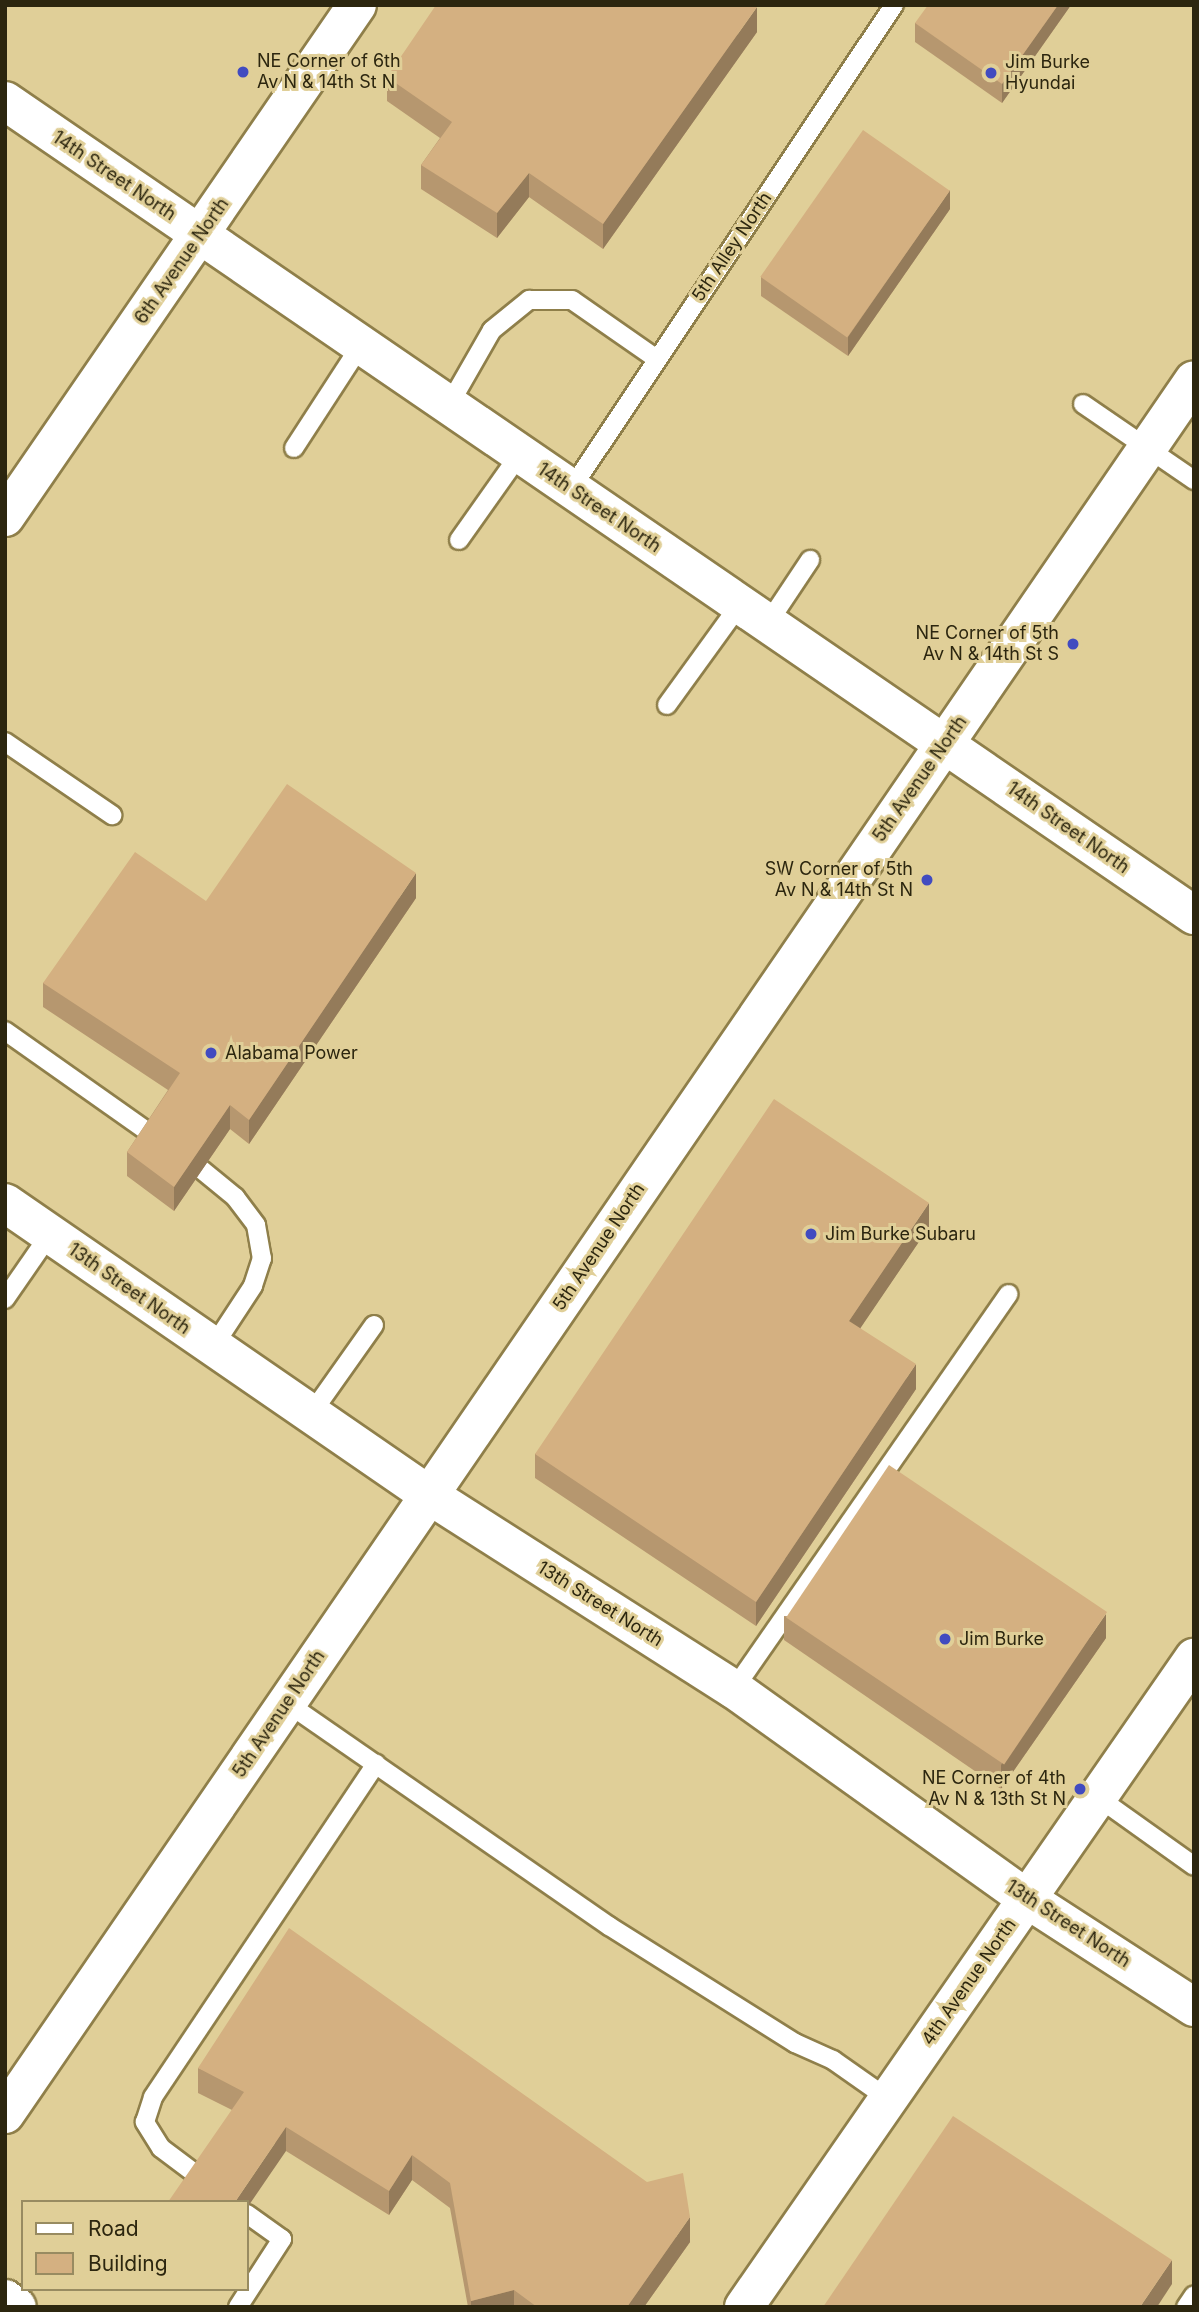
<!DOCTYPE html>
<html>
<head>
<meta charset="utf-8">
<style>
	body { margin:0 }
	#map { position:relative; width:1199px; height:2312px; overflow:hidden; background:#e0cf98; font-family:Inter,sans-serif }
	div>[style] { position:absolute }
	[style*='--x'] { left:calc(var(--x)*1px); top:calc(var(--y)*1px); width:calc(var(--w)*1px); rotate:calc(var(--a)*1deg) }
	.roads { filter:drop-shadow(2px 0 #8f7f4a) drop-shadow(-2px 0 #8f7f4a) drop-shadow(0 2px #8f7f4a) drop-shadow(0 -2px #8f7f4a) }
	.lane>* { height:18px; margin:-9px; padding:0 9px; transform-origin:9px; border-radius:9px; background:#fff }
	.secondary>* { height:38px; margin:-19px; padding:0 19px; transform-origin:19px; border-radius:19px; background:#fff }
	.wall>* { inset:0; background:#b6976f }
	.shaded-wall>* { inset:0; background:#947b5a }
	.building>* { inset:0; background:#d4b081; transform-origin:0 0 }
	.dots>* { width:19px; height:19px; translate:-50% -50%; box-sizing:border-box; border:4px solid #e0cf98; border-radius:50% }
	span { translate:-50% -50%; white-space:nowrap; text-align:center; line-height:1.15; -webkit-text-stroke:6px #e0cf98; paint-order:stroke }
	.poi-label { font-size:18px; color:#2c260f }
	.left { translate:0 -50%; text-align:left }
	.right { translate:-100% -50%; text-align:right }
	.street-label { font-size:18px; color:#2c260f }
	.frame { position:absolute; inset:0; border:7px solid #2c260f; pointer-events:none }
	.legend { position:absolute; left:21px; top:2200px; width:228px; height:91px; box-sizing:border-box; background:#e0cf98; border:2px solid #988b61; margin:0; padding:9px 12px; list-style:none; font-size:21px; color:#2c260f }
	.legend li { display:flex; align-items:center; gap:14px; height:35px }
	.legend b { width:35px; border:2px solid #988b61 }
</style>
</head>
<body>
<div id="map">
	<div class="roads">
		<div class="lane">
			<div style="--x:1083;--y:404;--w:135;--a:34.4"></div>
			<div style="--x:449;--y:405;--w:86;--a:-60.2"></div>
			<div style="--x:492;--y:330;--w:48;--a:-39"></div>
			<div style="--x:529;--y:300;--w:43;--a:0"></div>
			<div style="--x:572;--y:300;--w:103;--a:34.8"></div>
			<div style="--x:294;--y:448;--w:123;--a:-57"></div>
			<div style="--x:571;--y:489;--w:582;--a:-56.28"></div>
			<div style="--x:459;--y:540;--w:105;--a:-54.7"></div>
			<div style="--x:768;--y:623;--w:76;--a:-56.3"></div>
			<div style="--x:667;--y:705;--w:125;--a:-54.1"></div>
			<div style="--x:5;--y:742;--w:130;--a:34.3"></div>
			<div style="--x:5;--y:1031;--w:184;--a:35.2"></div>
			<div style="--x:202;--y:1170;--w:43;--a:39.3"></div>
			<div style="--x:235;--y:1197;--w:35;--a:53"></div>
			<div style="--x:256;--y:1225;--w:34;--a:80"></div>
			<div style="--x:262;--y:1258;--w:29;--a:108"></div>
			<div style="--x:253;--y:1286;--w:73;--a:123.3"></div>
			<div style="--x:5;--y:1299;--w:79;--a:-55.3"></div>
			<div style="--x:311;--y:1414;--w:109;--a:-54.7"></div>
			<div style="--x:734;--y:1689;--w:481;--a:-55.2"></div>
			<div style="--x:287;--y:1703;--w:392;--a:34.7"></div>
			<div style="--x:609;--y:1926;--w:220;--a:32.2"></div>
			<div style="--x:795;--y:2043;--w:42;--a:24.1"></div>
			<div style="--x:833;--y:2060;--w:66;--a:35.1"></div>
			<div style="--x:1096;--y:1796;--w:120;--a:35.5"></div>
			<div style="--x:201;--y:2178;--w:50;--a:-143.1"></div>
			<div style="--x:161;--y:2148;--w:31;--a:-122"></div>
			<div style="--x:145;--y:2122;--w:26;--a:-72"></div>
			<div style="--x:153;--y:2097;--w:401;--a:-56.2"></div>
			<div style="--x:238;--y:2307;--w:81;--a:-57.1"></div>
			<div style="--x:282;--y:2239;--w:43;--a:-144.5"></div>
			<div style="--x:1186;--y:2307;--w:14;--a:-56"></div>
		</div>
		<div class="secondary">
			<div style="--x:5;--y:101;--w:1441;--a:34.4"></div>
			<div style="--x:5;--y:517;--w:621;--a:-55.49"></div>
			<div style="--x:5;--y:1203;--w:515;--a:34.55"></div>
			<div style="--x:429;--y:1495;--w:361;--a:32.5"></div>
			<div style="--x:734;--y:1689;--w:360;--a:35.6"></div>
			<div style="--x:1027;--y:1899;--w:199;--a:32.9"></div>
			<div style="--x:5;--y:2114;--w:2102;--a:-55.56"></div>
			<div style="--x:5;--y:2299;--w:14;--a:34"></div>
			<div style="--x:744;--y:2307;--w:790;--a:-55.26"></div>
		</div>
	</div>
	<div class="wall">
		<div style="clip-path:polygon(1071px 5px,1002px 103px,915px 42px,915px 23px)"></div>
		<div style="clip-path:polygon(757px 32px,603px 249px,529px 197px,497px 238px,421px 189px,421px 165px,440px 138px,387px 101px,387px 77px)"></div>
		<div style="clip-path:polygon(950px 209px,848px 356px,761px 296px,761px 277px)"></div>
		<div style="clip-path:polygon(416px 898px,249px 1144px,230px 1129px,174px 1211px,127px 1176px,127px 1152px,168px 1090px,43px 1007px,43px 983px,206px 901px)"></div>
		<div style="clip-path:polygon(929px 1227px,860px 1328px,916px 1389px,756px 1626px,535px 1478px,535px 1454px)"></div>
		<div style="clip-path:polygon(784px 1616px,1106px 1638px,1001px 1789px,784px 1640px)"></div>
		<div style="clip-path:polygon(198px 2068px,690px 2242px,644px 2307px,468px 2307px,450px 2208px,412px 2180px,389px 2215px,286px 2151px,232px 2110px,198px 2093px)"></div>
	</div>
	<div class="shaded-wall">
		<div style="clip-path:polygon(1058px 5px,1071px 5px,1002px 103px,1002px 84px)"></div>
		<div style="clip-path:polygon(757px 7px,757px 32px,603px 249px,603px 224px)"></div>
		<div style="clip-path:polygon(529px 173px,529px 197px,497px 238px,497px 213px)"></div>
		<div style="clip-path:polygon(950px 190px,950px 209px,848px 356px,848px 337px)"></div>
		<div style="clip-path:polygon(416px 873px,416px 898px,249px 1144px,249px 1120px)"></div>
		<div style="clip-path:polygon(230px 1105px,230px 1129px,174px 1211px,174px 1187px)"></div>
		<div style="clip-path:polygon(929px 1203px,929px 1227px,849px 1345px,849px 1321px)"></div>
		<div style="clip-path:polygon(916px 1364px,916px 1389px,756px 1626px,756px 1602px)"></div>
		<div style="clip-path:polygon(1106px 1614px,1106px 1638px,1001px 1789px,1001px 1765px)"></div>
		<div style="clip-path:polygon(286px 2127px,286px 2151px,247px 2208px,247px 2202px,235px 2202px)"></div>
		<div style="clip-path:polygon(412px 2155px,412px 2180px,389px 2215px,389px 2191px)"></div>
		<div style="clip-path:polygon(690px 2217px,690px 2242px,644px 2307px,627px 2307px)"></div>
		<div style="clip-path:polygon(1172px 2260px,1172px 2284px,1157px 2307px,1140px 2307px)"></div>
		<div style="clip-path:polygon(514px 2290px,514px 2307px,471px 2307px,471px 2301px)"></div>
	</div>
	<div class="building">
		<div style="clip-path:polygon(436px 5px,754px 5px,757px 7px,603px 224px,529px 173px,497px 213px,421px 165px,452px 122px,387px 77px)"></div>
		<div style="clip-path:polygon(928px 5px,1058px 5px,1002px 84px,915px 23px)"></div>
		<div style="left:863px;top:130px;width:106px;height:179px;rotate:35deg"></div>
		<div style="clip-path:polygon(287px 784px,416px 873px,249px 1120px,230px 1105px,174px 1187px,127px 1152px,180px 1073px,43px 983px,135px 852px,206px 901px)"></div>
		<div style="clip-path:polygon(774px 1099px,929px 1203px,849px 1321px,916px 1364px,756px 1602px,535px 1454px)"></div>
		<div style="left:889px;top:1465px;width:263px;height:184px;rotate:34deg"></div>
		<div style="clip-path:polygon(289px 1928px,647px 2182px,683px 2173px,690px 2217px,627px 2307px,537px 2307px,514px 2290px,471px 2301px,450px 2183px,412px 2155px,389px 2191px,286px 2127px,235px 2202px,168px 2202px,244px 2092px,198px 2068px)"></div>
		<div style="clip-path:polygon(953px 2116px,1172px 2260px,1140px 2307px,823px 2307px)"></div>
	</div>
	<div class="dots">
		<div style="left:243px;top:72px;background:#414bc0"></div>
		<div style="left:991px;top:73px;background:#414bc0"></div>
		<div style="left:1073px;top:644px;background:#414bc0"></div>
		<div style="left:927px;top:880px;background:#414bc0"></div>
		<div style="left:211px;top:1053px;background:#414bc0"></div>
		<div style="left:811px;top:1234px;background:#414bc0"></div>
		<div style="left:945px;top:1639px;background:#414bc0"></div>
		<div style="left:1080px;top:1789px;background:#414bc0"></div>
	</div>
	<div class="poi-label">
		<span class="left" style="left:257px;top:72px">NE Corner of 6th<br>Av N &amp; 14th St N</span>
		<span class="left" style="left:1005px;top:73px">Jim Burke<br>Hyundai</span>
		<span class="right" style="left:1059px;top:644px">NE Corner of 5th<br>Av N &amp; 14th St S</span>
		<span class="right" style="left:913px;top:880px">SW Corner of 5th<br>Av N &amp; 14th St N</span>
		<span class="left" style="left:225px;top:1053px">Alabama Power</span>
		<span class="left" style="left:825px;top:1234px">Jim Burke Subaru</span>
		<span class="left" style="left:959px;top:1639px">Jim Burke</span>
		<span class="right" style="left:1066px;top:1789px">NE Corner of 4th<br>Av N &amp; 13th St N</span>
	</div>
	<div class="street-label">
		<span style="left:114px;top:176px;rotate:34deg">14th Street North</span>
		<span style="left:732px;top:247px;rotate:-56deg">5th Alley North</span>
		<span style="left:182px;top:261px;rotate:-55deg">6th Avenue North</span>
		<span style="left:599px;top:508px;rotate:34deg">14th Street North</span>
		<span style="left:920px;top:779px;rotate:-55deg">5th Avenue North</span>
		<span style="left:1068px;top:828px;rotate:35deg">14th Street North</span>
		<span style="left:599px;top:1247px;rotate:-56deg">5th Avenue North</span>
		<span style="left:129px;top:1289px;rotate:35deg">13th Street North</span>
		<span style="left:600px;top:1604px;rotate:32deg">13th Street North</span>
		<span style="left:279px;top:1714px;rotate:-56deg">5th Avenue North</span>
		<span style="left:1068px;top:1924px;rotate:33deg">13th Street North</span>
		<span style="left:969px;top:1982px;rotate:-55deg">4th Avenue North</span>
	</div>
	<div class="frame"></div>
	<ul class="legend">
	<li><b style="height:9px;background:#fff"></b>Road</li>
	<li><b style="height:19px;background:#d4b081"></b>Building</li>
	</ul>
</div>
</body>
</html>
